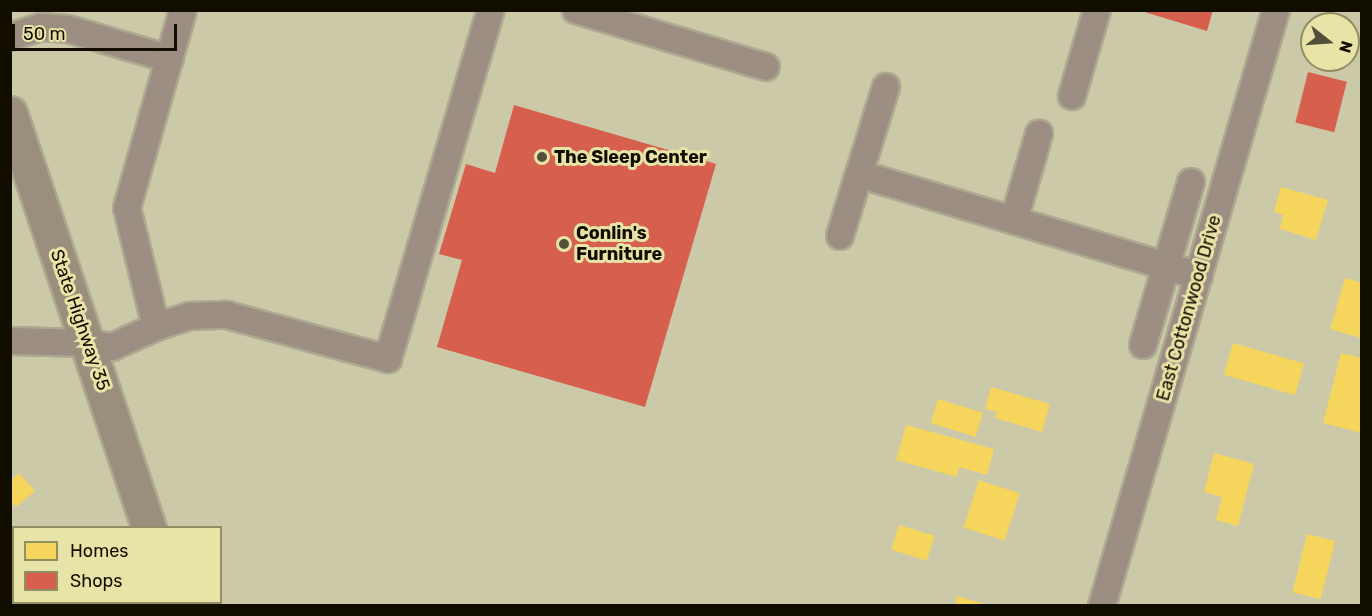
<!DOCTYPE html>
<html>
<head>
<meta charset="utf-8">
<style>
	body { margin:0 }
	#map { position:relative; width:1372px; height:616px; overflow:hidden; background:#ccc9a8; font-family:Rubik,sans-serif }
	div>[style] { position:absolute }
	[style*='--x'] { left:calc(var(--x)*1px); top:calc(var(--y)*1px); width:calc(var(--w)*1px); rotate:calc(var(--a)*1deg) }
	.homes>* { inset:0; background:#f6d55c; transform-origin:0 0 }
	.shops>* { inset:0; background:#d6604d; transform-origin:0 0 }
	.roads { filter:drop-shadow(2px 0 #aca990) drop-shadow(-2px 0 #aca990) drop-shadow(0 2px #aca990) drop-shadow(0 -2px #aca990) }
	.minor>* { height:26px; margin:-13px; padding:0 13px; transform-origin:13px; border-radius:13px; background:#9c8e83 }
	.major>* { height:33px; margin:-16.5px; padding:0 16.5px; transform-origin:16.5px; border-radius:16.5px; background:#9a8e7c }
	.dots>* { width:16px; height:16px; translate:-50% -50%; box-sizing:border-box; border:3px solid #e8e3a6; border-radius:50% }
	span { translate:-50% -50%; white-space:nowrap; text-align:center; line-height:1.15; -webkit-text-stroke:6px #e8e3a6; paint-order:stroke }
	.poi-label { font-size:18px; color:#110e00; font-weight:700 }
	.left { translate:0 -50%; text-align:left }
	.street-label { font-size:18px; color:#110e00 }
	.frame { position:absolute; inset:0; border:12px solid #110e00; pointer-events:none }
	.legend { position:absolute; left:12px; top:526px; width:210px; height:78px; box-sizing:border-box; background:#e8e3a6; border:2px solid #928e64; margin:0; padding:8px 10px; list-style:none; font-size:18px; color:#110e00 }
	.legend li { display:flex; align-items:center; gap:12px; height:30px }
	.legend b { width:30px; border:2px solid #928e64 }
	.north { position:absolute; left:1300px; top:12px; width:60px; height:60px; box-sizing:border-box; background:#e8e3a6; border:2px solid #928e64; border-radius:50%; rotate:107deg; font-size:16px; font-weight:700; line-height:24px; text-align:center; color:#110e00 }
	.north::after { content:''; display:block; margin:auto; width:21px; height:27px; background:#524f3b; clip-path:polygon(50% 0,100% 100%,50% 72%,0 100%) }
	.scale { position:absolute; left:12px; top:24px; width:165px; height:27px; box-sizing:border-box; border:3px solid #110e00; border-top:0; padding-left:8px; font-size:18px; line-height:21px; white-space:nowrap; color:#110e00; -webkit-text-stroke:4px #e8e3a6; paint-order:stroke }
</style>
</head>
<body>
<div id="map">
	<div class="homes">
		<div style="clip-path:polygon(1281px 187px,1328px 200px,1316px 240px,1280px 229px,1283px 215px,1274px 212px)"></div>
		<div style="clip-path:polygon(1345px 278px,1362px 283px,1361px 338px,1330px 329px)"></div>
		<div style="left:1233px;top:343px;width:74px;height:33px;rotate:16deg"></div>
		<div style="clip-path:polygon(1341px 353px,1362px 358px,1362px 433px,1323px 423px)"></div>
		<div style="clip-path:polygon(991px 387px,1050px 404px,1042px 432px,995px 418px,997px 412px,985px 409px)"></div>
		<div style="left:938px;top:399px;width:47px;height:25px;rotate:17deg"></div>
		<div style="clip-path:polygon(906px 425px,994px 449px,987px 475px,959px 467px,957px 477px,896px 460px)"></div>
		<div style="clip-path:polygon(1214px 453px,1254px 464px,1238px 526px,1216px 520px,1222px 497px,1204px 492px)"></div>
		<div style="clip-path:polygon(19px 473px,35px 491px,16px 507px,10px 501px,10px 481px)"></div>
		<div style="left:979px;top:480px;width:43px;height:50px;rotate:18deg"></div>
		<div style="left:899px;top:525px;width:37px;height:26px;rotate:17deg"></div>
		<div style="left:1307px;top:534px;width:29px;height:60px;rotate:14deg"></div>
		<div style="clip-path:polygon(957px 596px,988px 605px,987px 606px,955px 606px)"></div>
	</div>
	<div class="shops">
		<div style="clip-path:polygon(1138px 10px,1213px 10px,1207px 31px)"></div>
		<div style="left:1308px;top:72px;width:40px;height:52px;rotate:14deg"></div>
		<div style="clip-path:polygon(514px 105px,716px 164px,645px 407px,437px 347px,462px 260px,439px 254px,466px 164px,495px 173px)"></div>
	</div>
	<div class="roads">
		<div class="minor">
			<div style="--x:576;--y:10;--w:198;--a:16.7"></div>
			<div style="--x:10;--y:37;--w:33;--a:-18"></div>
			<div style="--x:41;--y:27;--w:27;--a:4"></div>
			<div style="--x:68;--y:29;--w:106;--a:16.4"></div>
			<div style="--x:886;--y:87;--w:91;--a:107.2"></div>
			<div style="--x:859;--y:174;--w:355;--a:16.7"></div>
			<div style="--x:1072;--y:96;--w:90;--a:-73.8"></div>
			<div style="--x:1014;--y:220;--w:90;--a:-73.8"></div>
			<div style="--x:840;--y:236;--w:65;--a:-73"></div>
			<div style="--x:156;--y:327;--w:35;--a:-18"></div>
			<div style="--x:189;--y:316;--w:38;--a:-2"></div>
			<div style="--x:227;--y:315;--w:167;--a:15.3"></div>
			<div style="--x:388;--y:359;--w:364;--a:-73.6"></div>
			<div style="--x:10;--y:341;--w:77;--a:1.5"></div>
			<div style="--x:87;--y:343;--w:25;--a:9"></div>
			<div style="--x:112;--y:347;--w:48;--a:-24.4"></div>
			<div style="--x:156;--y:327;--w:122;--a:-103.7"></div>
			<div style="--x:127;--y:208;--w:206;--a:-74.2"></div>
			<div style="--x:1143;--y:345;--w:170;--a:-73.6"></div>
			<div style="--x:1102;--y:606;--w:621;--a:-73.73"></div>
		</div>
		<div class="major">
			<div style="--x:10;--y:113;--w:438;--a:71.5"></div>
			<div style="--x:172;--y:602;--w:4;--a:76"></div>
		</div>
	</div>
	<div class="dots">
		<div style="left:542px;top:157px;background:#524f3b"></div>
		<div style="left:564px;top:244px;background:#524f3b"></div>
	</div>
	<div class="poi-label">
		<span class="left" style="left:554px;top:157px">The Sleep Center</span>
		<span class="left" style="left:576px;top:244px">Conlin's<br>Furniture</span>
	</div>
	<div class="street-label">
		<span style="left:1189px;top:308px;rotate:-74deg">East Cottonwood Drive</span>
		<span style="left:80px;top:320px;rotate:71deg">State Highway 35</span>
	</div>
	<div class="frame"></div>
	<ul class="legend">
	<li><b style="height:16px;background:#f6d55c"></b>Homes</li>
	<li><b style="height:16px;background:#d6604d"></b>Shops</li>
	</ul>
	<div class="north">N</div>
	<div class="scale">50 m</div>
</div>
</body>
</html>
